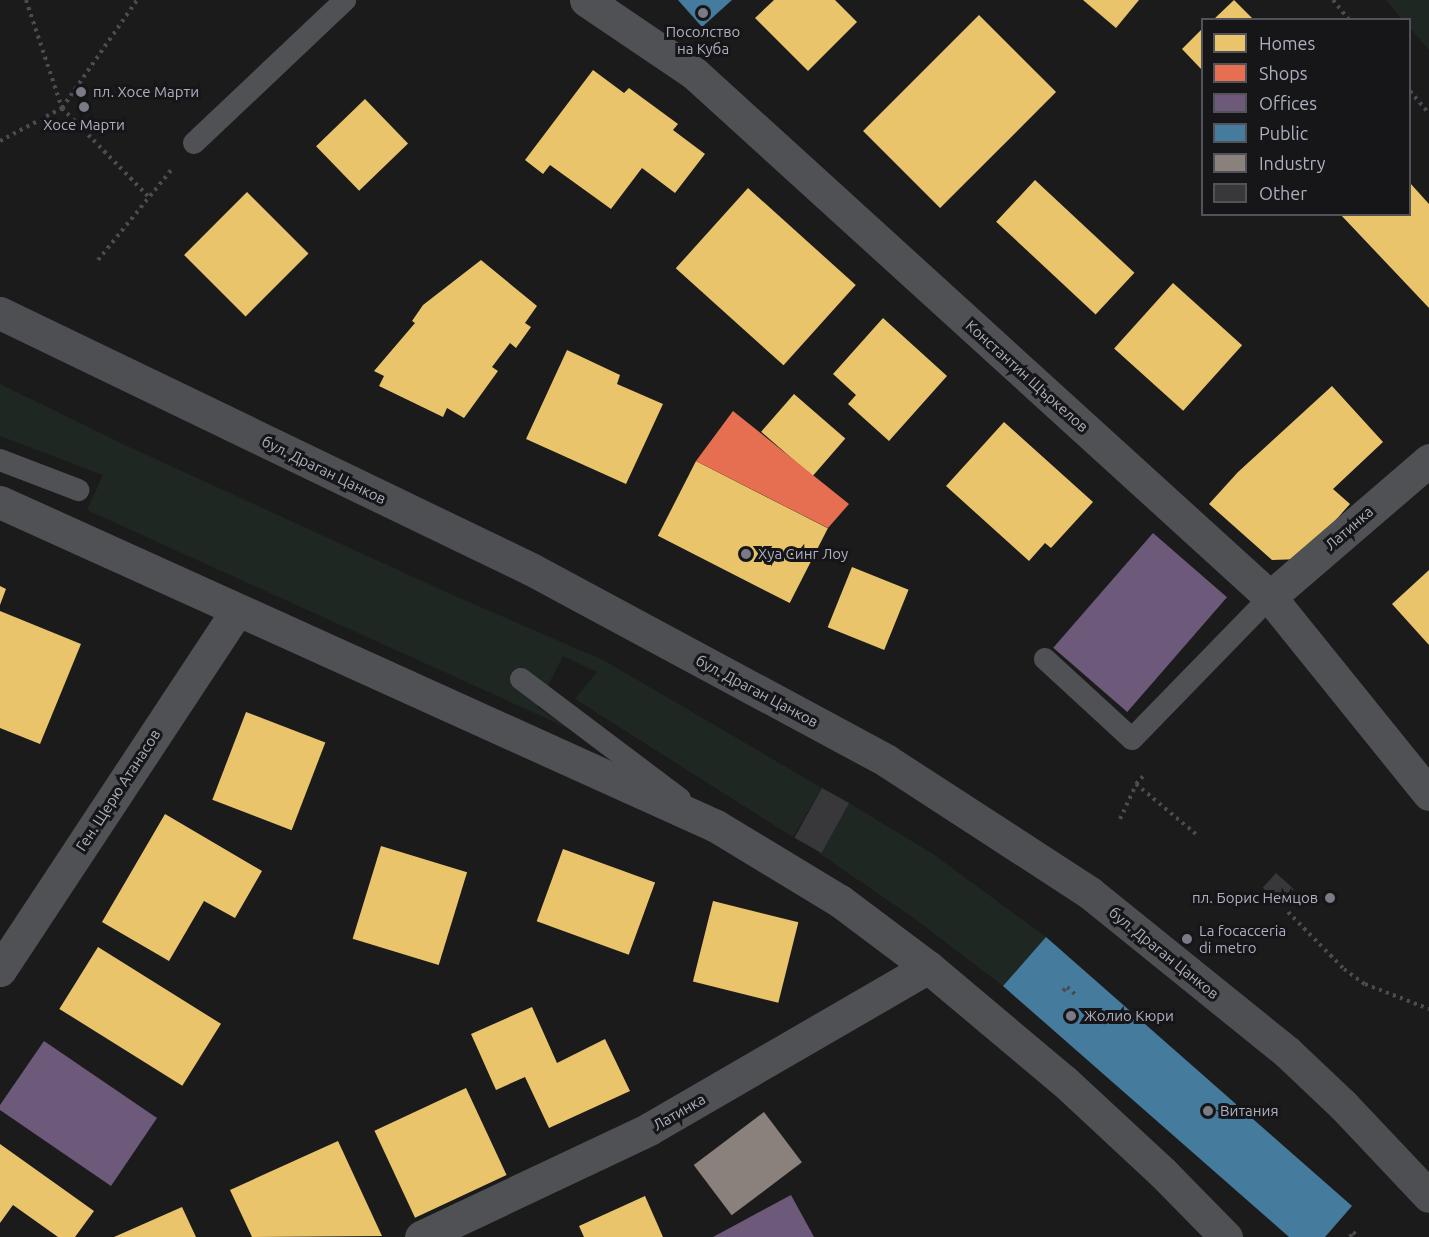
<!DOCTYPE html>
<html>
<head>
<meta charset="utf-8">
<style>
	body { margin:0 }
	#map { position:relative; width:1429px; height:1237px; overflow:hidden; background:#1b1b1c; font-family:Ubuntu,sans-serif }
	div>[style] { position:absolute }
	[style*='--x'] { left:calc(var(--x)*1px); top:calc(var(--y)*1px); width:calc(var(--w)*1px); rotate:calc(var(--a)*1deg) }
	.green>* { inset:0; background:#1f2722 }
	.homes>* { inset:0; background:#e9c46a; transform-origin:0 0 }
	.shops>* { inset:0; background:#e76f51 }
	.offices>* { inset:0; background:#6d597a; transform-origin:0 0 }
	.public>* { inset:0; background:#457b9d }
	.industry>* { inset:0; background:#8a817c; transform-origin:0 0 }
	.building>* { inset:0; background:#38383a; transform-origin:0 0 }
	.path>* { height:4px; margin-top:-2px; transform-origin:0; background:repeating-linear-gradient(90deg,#4b4c50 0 3px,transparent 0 7.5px) }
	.lane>* { height:22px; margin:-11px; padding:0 11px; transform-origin:11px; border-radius:11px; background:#505155 }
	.street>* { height:33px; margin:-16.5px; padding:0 16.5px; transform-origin:16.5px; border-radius:16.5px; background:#505155 }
	.secondary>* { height:33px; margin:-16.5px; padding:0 16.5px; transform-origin:16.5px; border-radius:16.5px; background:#4e4f53 }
	.dots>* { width:16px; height:16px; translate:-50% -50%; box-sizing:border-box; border:3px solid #161518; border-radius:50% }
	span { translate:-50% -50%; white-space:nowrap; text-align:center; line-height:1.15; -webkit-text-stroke:6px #161518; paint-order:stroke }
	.poi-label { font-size:15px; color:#acafbe }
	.left { translate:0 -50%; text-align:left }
	.right { translate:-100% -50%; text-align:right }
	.street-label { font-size:15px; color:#acafbe }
	.legend { position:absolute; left:1201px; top:18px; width:210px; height:198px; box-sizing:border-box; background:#161518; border:2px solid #52535a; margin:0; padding:8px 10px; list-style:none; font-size:18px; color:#acafbe }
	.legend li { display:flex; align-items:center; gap:12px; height:30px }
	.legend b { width:30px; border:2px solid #52535a }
</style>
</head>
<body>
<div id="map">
	<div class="green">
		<div style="clip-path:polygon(1386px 0,1429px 0,1429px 50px,1410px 28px,1410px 20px,1402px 19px)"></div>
		<div style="clip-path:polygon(0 384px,127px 446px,446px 592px,605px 661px,822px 788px,793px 837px,575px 699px,597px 672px,563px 656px,537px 707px,570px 729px,87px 510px,103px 475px,0 436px)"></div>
		<div style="clip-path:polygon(849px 803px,933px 854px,1046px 937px,1003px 986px,915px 919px,819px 853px)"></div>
	</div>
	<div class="homes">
		<div style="clip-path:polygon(774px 0,835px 0,857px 22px,808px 71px,755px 18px)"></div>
		<div style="clip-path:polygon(1083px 0,1139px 0,1116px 28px)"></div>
		<div style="clip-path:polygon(1234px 0,1254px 20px,1213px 20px)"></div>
		<div style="left:979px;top:15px;width:109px;height:164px;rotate:45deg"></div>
		<div style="clip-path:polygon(1202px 29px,1202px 70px,1182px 49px)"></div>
		<div style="clip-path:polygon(593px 70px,624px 93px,629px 88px,678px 124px,673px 130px,705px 154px,675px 193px,642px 168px,611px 209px,550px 165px,543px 174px,525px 160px)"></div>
		<div style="left:365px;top:99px;width:62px;height:68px;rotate:46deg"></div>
		<div style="left:1035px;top:180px;width:136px;height:57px;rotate:43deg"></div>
		<div style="clip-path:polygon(1410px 183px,1429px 204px,1429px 308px,1340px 214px,1410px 214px)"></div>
		<div style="left:748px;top:188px;width:145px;height:108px;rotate:42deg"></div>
		<div style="left:247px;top:192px;width:87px;height:89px;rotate:45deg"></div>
		<div style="clip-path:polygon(481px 260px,537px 306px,525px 323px,531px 327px,516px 348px,510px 343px,492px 367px,498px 371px,464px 418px,447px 408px,443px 417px,379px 386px,384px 376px,374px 371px,415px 323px,412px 321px,423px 305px)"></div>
		<div style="left:1173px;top:283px;width:93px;height:88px;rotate:42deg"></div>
		<div style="clip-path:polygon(883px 318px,947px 376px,889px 441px,848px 404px,856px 395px,833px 374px)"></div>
		<div style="clip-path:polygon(567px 350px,620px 375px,617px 384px,663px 404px,626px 484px,526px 439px)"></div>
		<div style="clip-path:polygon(1332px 386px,1383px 442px,1333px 489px,1350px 504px,1301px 559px,1272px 560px,1209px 504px,1238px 472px)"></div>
		<div style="left:794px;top:394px;width:68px;height:50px;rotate:41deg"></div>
		<div style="clip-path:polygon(1004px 422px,1093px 502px,1051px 548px,1045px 543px,1029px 561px,946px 486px)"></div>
		<div style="left:696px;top:461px;width:148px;height:84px;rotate:27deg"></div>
		<div style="left:852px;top:567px;width:61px;height:65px;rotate:22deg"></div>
		<div style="clip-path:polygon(1429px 570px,1429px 645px,1392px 604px)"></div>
		<div style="clip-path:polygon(0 586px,6px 589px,0 605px)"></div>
		<div style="clip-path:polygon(0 611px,81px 644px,40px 744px,0 728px)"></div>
		<div style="left:246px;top:712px;width:85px;height:94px;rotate:21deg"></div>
		<div style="clip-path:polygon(165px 814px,262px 871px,235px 918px,204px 901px,169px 961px,102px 922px)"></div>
		<div style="left:381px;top:846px;width:90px;height:97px;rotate:17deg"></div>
		<div style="left:563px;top:849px;width:98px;height:77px;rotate:20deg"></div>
		<div style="left:713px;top:901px;width:88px;height:83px;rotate:14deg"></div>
		<div style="left:98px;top:947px;width:145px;height:73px;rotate:32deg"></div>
		<div style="clip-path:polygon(532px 1007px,557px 1063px,605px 1039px,630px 1091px,549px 1128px,525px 1077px,496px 1090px,471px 1034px)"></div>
		<div style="left:466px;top:1088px;width:96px;height:101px;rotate:65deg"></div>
		<div style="clip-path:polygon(338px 1141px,382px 1236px,252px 1237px,230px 1190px)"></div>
		<div style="clip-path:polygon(0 1144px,94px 1211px,75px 1237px,58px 1237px,13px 1205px,0 1223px)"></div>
		<div style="clip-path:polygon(645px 1196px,663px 1237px,584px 1237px,579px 1226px)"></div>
		<div style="clip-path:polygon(182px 1207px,196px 1237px,114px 1237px)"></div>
	</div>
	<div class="shops">
		<div style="clip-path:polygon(733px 411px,849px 504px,828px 528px,696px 461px)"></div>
	</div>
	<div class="offices">
		<div style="left:1153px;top:533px;width:98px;height:152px;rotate:41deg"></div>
		<div style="clip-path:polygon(44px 1041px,157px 1118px,111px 1186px,0 1110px,0 1105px)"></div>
		<div style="clip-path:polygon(791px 1195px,814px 1237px,713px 1237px)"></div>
	</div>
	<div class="public">
		<div style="clip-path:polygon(678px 0,732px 0,702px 27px)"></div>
		<div style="clip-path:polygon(1046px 937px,1352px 1206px,1325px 1237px,1289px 1237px,1003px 986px)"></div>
	</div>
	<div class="industry">
		<div style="left:764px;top:1112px;width:63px;height:88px;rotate:53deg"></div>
	</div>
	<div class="building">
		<div style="left:822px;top:788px;width:31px;height:57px;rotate:29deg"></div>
		<div style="left:1276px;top:873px;width:24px;height:20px;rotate:42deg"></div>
	</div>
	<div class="path">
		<div style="--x:26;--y:0;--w:114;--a:71.6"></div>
		<div style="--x:62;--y:108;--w:124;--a:45.7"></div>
		<div style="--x:1333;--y:0;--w:26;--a:51"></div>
		<div style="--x:1410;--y:91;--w:30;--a:50"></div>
		<div style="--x:0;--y:141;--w:70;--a:-28"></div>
		<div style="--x:62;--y:108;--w:131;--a:-55.2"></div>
		<div style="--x:98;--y:260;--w:117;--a:-50.9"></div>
		<div style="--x:1136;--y:784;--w:80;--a:39.9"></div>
		<div style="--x:1120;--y:819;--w:38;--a:-65"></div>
		<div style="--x:1136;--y:784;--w:13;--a:-48"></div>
		<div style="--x:1288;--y:912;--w:80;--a:45.5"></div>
		<div style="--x:1344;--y:969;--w:26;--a:36"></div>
		<div style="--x:1365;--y:984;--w:69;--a:21.3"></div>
		<div style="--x:1063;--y:991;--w:6;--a:-45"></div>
		<div style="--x:1067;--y:987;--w:13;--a:42"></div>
		<div style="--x:1350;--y:1237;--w:6;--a:-59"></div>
		<div style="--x:1353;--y:1232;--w:7;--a:45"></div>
	</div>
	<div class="lane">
		<div style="--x:194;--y:143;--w:208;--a:-43.4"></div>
		<div style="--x:0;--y:460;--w:84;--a:21"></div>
		<div style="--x:1045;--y:659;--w:118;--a:42.6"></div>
		<div style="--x:1132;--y:739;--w:198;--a:-45.8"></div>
		<div style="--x:521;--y:679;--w:199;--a:37"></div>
	</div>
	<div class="street">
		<div style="--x:586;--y:0;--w:130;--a:34.1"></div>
		<div style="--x:694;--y:73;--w:779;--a:42.29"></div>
		<div style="--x:1270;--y:597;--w:253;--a:51.1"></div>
		<div style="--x:0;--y:502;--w:786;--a:24.35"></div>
		<div style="--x:716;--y:826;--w:145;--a:31.2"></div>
		<div style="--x:840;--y:901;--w:110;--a:36.9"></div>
		<div style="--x:928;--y:967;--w:177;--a:40"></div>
		<div style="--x:1064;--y:1081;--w:135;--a:42.9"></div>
		<div style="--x:1163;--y:1173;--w:90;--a:45.5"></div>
		<div style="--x:1270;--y:597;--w:210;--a:-40.7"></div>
		<div style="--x:0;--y:970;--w:431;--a:-56.6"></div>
		<div style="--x:421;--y:1237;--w:252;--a:-25.3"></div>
		<div style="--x:649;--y:1129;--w:323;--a:-30.1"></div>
	</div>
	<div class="secondary">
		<div style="--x:0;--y:313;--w:589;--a:25.74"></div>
		<div style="--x:531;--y:569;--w:404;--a:28.3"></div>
		<div style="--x:887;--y:761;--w:242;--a:33"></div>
		<div style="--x:1090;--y:893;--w:253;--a:38.9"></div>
		<div style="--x:1287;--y:1052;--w:77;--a:43.4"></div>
		<div style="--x:1343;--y:1105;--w:125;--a:46.6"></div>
	</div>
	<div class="dots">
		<div style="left:703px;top:13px;background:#797b85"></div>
		<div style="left:81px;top:92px;background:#797b85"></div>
		<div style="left:84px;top:107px;background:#797b85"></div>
		<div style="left:746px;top:554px;background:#797b85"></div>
		<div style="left:1330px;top:898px;background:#797b85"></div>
		<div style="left:1187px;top:939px;background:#797b85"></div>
		<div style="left:1071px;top:1016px;background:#797b85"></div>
		<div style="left:1208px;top:1111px;background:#797b85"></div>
	</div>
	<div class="poi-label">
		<span style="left:703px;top:40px">Посолство<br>на Куба</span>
		<span class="left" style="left:93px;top:92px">пл. Хосе Марти</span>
		<span style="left:84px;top:125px">Хосе Марти</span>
		<span class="left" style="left:758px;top:554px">Хуа Синг Лоу</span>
		<span class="right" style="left:1318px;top:898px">пл. Борис Немцов</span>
		<span class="left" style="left:1199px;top:939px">La focacceria<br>di metro</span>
		<span class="left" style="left:1084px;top:1016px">Жолио Кюри</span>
		<span class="left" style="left:1220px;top:1111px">Витания</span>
	</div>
	<div class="street-label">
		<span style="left:1027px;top:376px;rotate:42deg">Константин Щъркелов</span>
		<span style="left:324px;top:470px;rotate:26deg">бул. Драган Цанков</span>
		<span style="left:1349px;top:528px;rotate:-41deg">Латинка</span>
		<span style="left:757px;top:691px;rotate:28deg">бул. Драган Цанков</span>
		<span style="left:118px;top:790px;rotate:-57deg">Ген. Щерю Атанасов</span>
		<span style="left:1164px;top:953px;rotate:39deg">бул. Драган Цанков</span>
		<span style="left:679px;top:1112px;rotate:-30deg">Латинка</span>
	</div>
	<ul class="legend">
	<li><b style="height:16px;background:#e9c46a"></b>Homes</li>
	<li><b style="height:16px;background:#e76f51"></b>Shops</li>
	<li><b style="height:16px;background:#6d597a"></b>Offices</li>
	<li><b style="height:16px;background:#457b9d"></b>Public</li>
	<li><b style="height:16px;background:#8a817c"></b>Industry</li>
	<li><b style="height:16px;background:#38383a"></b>Other</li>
	</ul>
</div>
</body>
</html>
